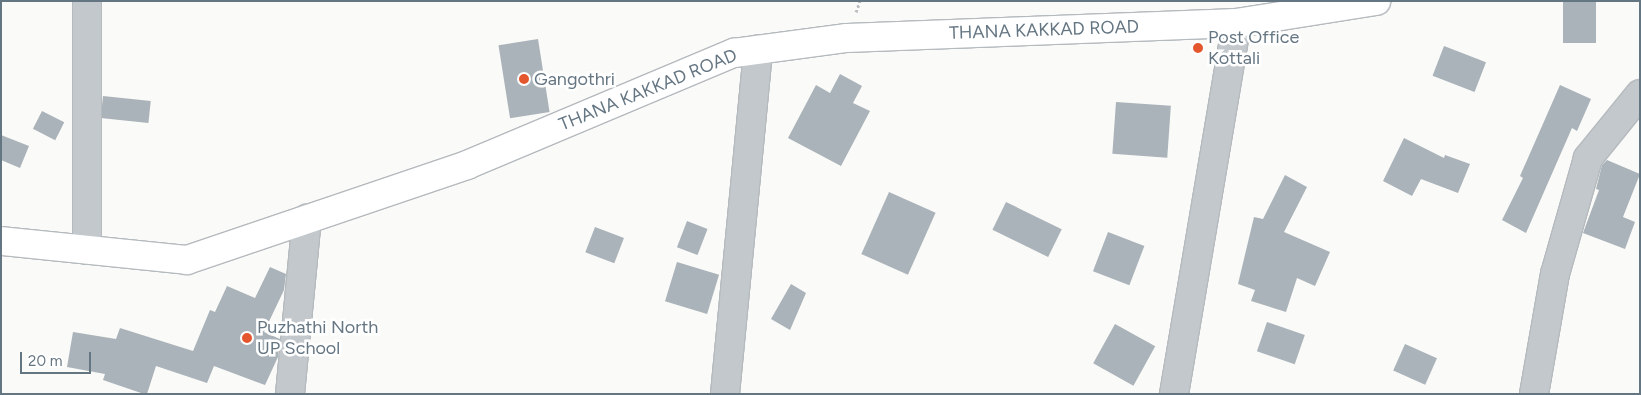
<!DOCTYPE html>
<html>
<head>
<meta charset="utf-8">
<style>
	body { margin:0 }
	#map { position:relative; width:1641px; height:395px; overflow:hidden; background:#fafaf8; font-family:Figtree,sans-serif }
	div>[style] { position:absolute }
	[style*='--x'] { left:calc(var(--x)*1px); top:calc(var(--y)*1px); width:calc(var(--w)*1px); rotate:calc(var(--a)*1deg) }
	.building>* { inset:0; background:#aab3b9; transform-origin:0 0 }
	.path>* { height:3px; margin-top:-1.5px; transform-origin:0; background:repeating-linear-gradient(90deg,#bbbfc2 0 2.5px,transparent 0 5px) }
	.roads { filter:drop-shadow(1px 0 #b5babe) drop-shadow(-1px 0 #b5babe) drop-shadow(0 1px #b5babe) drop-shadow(0 -1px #b5babe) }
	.minor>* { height:28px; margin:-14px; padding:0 14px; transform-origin:14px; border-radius:14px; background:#c3c8cc }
	.major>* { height:28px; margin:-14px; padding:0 14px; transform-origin:14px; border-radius:14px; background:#fff }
	.dots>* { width:14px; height:14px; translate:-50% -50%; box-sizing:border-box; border:2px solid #fff; border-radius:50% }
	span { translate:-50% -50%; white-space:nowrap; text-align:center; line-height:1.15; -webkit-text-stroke:5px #fff; paint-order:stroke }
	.street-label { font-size:18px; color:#657683 }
	.poi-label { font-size:18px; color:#657683 }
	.left { translate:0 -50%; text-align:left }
	.frame { position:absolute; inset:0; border:2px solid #657683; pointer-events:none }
	.scale { position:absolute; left:20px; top:352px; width:71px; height:22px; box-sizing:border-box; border:2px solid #657683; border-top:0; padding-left:6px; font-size:15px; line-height:18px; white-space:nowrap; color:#657683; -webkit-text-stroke:4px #fff; paint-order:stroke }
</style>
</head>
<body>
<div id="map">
	<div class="building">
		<div style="left:1563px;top:1px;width:33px;height:42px"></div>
		<div style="left:538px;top:39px;width:74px;height:40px;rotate:81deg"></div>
		<div style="left:1444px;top:46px;width:45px;height:32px;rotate:21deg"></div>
		<div style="clip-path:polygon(840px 74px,862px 86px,853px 103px,870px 111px,841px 166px,788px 138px,816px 85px,830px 93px)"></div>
		<div style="clip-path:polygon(1560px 85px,1591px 99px,1577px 131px,1572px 128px,1526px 233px,1502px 220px,1523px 178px,1520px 176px)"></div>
		<div style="left:103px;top:96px;width:48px;height:22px;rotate:6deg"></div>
		<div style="left:1116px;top:102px;width:55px;height:52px;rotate:4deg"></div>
		<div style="left:42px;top:111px;width:25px;height:20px;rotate:27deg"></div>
		<div style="clip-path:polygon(1px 135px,29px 146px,20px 168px,1px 160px)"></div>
		<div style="clip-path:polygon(1404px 138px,1444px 158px,1445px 155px,1470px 164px,1458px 193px,1421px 179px,1412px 196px,1383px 181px)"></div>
		<div style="clip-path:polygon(1607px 160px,1640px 174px,1623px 217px,1635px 222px,1625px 249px,1583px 233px,1599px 190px,1596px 189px,1602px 165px)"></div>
		<div style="clip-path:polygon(1285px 175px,1307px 187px,1284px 232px,1330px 252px,1315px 286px,1297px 278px,1286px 312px,1251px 301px,1255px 290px,1238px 284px,1254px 217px,1263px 219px)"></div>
		<div style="left:889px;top:192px;width:51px;height:68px;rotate:24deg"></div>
		<div style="left:1006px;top:202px;width:62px;height:31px;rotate:26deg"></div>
		<div style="left:687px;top:221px;width:22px;height:28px;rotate:21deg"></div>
		<div style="left:595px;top:227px;width:31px;height:27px;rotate:21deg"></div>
		<div style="left:1108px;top:232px;width:39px;height:42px;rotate:21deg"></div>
		<div style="left:677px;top:262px;width:44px;height:41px;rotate:17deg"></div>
		<div style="clip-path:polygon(270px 267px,286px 274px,284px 290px,264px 332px,280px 339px,278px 357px,265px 385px,214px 366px,207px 383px,156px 366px,147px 394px,144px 394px,103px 380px,105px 374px,67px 367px,73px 332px,116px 339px,120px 328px,193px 351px,210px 310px,215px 312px,227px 286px,255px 298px)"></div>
		<div style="clip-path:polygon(791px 284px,806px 293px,790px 330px,771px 319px)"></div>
		<div style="left:1267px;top:322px;width:40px;height:31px;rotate:19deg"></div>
		<div style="left:1115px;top:324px;width:46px;height:45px;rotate:29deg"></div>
		<div style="left:1405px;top:344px;width:35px;height:29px;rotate:24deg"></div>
	</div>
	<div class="path">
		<div style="--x:856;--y:12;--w:12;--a:-70"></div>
	</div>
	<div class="roads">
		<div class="minor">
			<div style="--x:87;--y:1;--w:249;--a:90"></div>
			<div style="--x:290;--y:394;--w:176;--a:-84.5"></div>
			<div style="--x:725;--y:394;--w:346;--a:-84.5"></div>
			<div style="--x:1174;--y:394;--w:376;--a:-80.4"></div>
			<div style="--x:1534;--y:394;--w:122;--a:-80.1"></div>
			<div style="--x:1555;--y:274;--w:121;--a:-74.1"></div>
			<div style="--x:1588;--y:158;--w:82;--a:-50.9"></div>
		</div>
		<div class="major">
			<div style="--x:1;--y:241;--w:187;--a:5.8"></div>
			<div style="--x:187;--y:260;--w:296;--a:-18.7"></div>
			<div style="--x:467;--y:165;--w:290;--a:-22.8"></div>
			<div style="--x:734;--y:53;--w:114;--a:-7.6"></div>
			<div style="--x:847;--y:38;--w:390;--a:-2.2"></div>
			<div style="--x:1237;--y:23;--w:141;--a:-9"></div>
		</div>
	</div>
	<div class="dots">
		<div style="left:1198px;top:48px;background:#e4572e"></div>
		<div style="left:524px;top:79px;background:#e4572e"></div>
		<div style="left:247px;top:338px;background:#e4572e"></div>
	</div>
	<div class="street-label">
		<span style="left:1044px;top:30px;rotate:-2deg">THANA KAKKAD ROAD</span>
		<span style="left:648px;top:90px;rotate:-22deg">THANA KAKKAD ROAD</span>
	</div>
	<div class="poi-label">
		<span class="left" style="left:1208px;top:48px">Post Office<br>Kottali</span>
		<span class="left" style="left:534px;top:79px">Gangothri</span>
		<span class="left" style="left:257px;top:338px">Puzhathi North<br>UP School</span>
	</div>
	<div class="frame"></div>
	<div class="scale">20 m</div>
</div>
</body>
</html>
